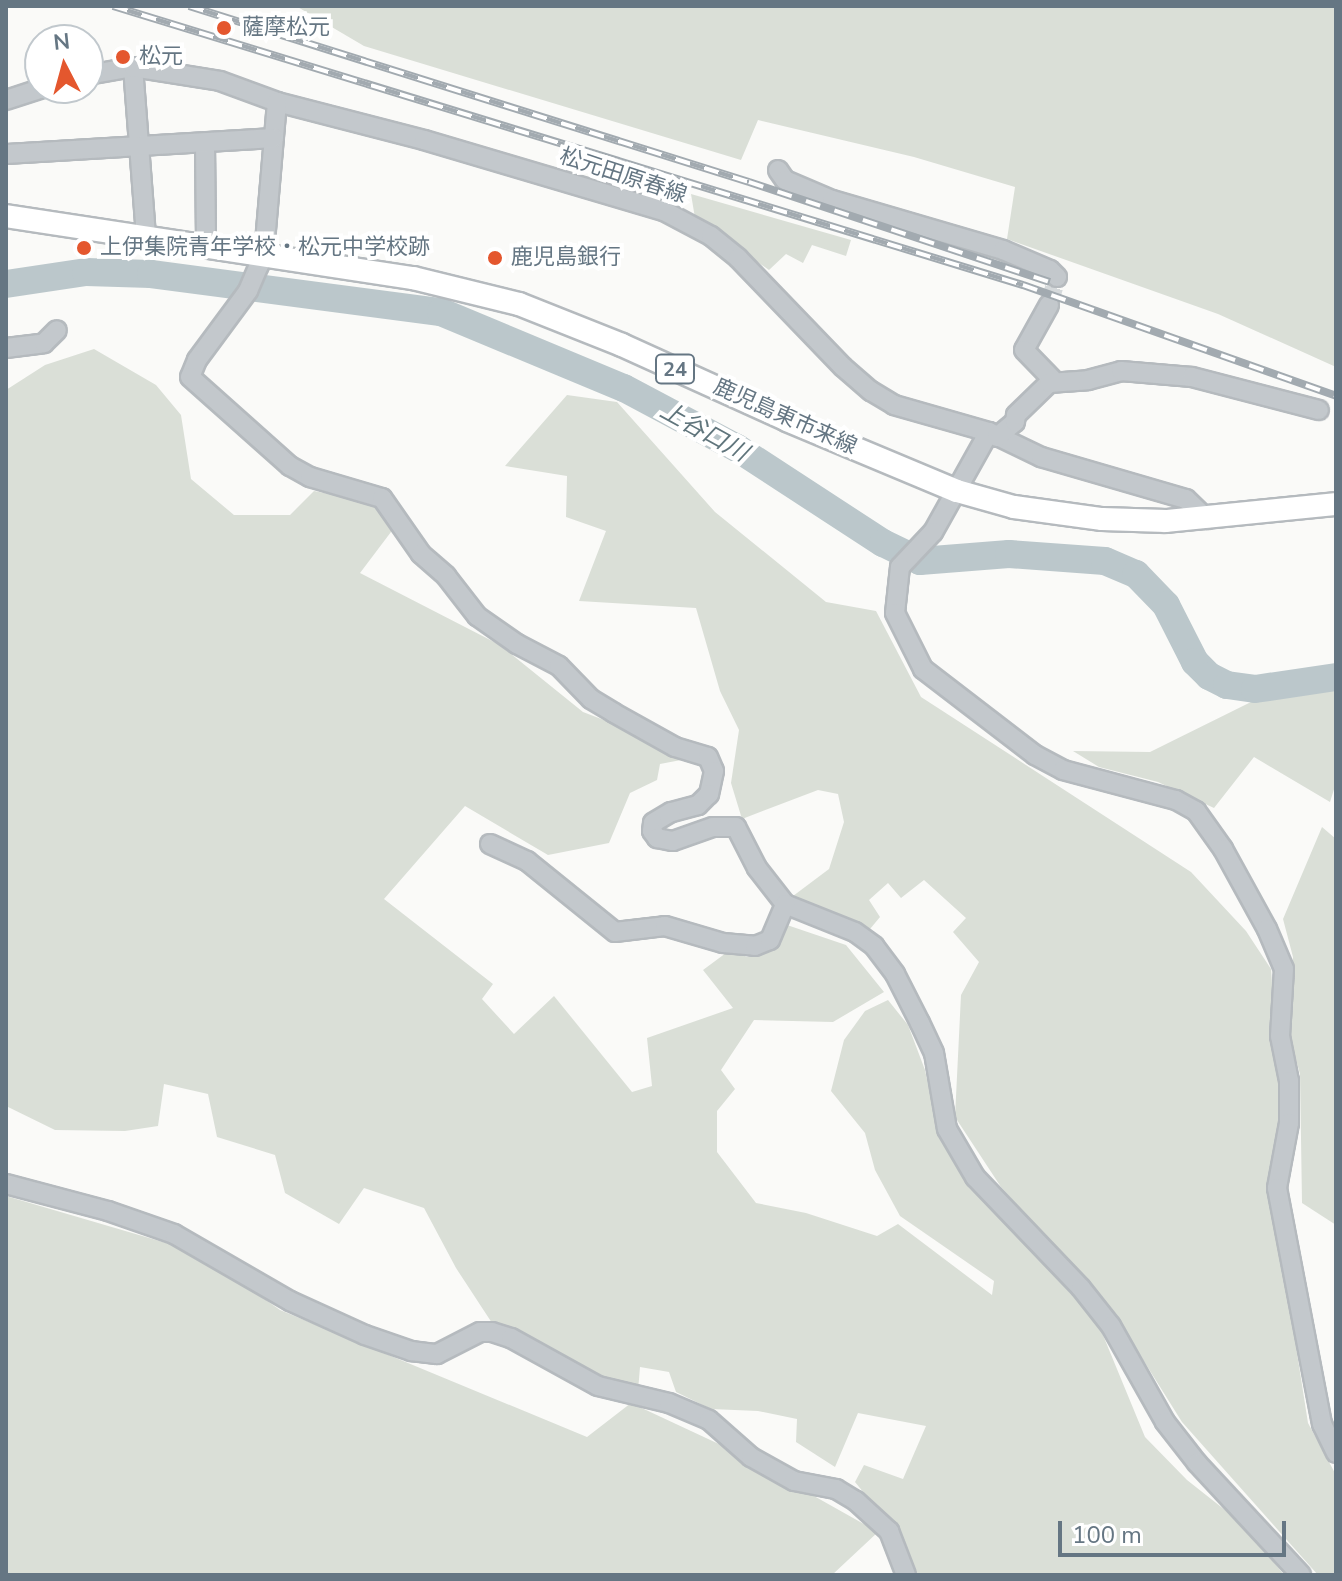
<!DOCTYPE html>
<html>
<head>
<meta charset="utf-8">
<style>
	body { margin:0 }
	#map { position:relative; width:1342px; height:1581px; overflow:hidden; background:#fafaf8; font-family:"Nunito Sans","Noto Sans JP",sans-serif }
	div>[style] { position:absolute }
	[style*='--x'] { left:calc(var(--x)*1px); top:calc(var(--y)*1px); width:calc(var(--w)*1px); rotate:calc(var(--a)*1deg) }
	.green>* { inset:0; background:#dadfd7 }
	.river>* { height:28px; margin:-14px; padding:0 14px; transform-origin:14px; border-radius:14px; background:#bbc7cb }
	.minor-tunnel>* { height:18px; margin-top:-9px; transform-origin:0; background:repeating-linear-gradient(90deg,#d5d9db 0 18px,transparent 0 27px) }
	.roads { filter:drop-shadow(2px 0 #b5babe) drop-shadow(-2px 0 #b5babe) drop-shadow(0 2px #b5babe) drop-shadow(0 -2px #b5babe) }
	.minor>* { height:18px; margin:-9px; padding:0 9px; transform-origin:9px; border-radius:9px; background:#c3c8cc }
	.major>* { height:22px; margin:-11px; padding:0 11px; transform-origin:11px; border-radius:11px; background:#fff }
	.rail>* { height:8px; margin-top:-4px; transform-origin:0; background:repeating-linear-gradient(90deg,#fff 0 15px,#a2aab0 0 30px); box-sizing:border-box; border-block:2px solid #a2aab0 }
	.dots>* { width:22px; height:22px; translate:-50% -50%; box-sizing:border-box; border:4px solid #fff; border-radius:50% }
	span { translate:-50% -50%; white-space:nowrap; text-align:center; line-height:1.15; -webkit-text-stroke:8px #fff; paint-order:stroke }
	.shield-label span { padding:2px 6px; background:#fff; border:2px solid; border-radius:6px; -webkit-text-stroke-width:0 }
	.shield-label { font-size:20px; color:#657683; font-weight:700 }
	.poi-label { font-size:22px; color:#657683 }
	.left { translate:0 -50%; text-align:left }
	.street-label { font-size:22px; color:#657683 }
	.water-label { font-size:24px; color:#60757c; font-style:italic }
	.frame { position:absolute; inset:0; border:8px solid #657683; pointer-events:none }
	.north { position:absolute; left:24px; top:24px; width:80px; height:80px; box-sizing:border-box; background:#fff; border:2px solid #c1c8cd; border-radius:50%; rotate:354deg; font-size:22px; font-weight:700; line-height:32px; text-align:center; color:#657683 }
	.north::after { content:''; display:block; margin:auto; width:28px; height:36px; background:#e4572e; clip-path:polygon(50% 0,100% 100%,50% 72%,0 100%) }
	.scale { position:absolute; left:1058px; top:1521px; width:228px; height:36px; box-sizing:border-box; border:4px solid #657683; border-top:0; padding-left:10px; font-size:24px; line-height:28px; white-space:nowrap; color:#657683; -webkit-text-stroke:6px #fff; paint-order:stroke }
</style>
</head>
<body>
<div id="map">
	<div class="green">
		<div style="clip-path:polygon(296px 6px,1336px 6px,1336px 367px,1218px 314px,1007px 239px,1015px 187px,914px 157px,758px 120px,741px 160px,364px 46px)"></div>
		<div style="clip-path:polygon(691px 194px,851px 240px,846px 256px,812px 245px,803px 263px,786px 254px,769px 270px,695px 218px)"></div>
		<div style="clip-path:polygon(94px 349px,156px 385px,181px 415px,191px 479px,234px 515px,290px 515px,314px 491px,391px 506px,394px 528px,360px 573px,500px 645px,583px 712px,651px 738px,681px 760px,660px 764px,657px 780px,630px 793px,609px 843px,548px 855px,465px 806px,384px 899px,493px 984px,482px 999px,514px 1034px,554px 996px,632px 1092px,652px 1086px,647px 1038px,733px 1008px,703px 970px,730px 950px,747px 957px,776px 948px,787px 925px,846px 945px,884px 992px,833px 1022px,754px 1020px,721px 1070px,735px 1089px,717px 1111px,717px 1152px,756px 1203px,806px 1213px,877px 1236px,898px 1224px,992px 1295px,994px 1281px,900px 1216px,875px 1170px,865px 1133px,831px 1091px,844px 1040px,865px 1011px,888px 1000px,908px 1025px,925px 1070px,939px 1135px,967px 1182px,1098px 1323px,1145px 1437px,1187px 1480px,1244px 1525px,1284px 1575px,917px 1575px,905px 1543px,855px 1482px,864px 1465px,903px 1479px,926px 1426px,858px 1413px,835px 1467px,796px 1442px,797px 1419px,758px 1411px,711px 1409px,676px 1392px,669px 1372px,640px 1367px,638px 1391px,592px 1378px,492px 1323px,456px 1268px,424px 1208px,364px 1188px,339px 1224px,285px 1193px,275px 1155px,217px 1137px,208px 1094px,164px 1084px,158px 1126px,125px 1131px,55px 1130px,6px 1106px,6px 390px,45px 365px)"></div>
		<div style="clip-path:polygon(567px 395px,617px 402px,715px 512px,826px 602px,876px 611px,921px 697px,1191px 872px,1246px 931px,1271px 969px,1281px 1109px,1270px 1181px,1308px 1423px,1336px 1475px,1336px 1575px,1318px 1575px,1182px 1422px,1110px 1307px,1001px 1187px,955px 1117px,961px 995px,979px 962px,953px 932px,966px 918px,924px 880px,901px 898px,888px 883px,869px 900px,880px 917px,870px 929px,789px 899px,829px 869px,844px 822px,838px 794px,818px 790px,742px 819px,731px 783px,739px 730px,720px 691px,696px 608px,579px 601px,606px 531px,566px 517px,567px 476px,505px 466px)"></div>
		<div style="clip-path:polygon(1336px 685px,1336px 783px,1330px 802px,1254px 757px,1214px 808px,1158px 782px,1099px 767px,1073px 751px,1150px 752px,1251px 702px,1309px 686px)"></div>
		<div style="clip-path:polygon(1322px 827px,1336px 839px,1336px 1225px,1302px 1203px,1300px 1074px,1288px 1031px,1293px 957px,1283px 919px)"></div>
		<div style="clip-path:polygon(6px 1196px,197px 1252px,280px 1310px,587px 1437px,631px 1403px,736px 1452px,878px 1532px,832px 1575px,6px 1575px)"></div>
	</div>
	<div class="river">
		<div style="--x:6;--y:284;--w:81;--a:-8.5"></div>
		<div style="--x:86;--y:272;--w:65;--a:1.8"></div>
		<div style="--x:151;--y:274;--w:292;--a:7.5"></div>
		<div style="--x:441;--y:312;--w:198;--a:22.6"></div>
		<div style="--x:624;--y:388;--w:128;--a:28"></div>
		<div style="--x:737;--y:448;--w:174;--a:33.1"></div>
		<div style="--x:883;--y:543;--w:41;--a:25.9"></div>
		<div style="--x:920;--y:561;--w:89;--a:-4.5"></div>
		<div style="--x:1009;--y:554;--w:96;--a:4.2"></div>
		<div style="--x:1105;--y:561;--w:34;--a:23"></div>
		<div style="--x:1136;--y:574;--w:43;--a:45.9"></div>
		<div style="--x:1166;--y:605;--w:64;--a:63"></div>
		<div style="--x:1195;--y:662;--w:20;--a:45"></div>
		<div style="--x:1209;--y:676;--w:20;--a:27"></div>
		<div style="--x:1227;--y:685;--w:28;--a:8"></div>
		<div style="--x:1255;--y:689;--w:82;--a:-8.4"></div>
	</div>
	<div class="minor-tunnel">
		<div style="--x:1049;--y:305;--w:29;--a:-74"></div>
	</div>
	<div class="roads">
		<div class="minor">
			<div style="--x:133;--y:67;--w:170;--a:85.6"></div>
			<div style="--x:88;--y:75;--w:46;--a:-10.1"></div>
			<div style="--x:133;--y:67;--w:88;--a:9.1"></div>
			<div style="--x:220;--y:81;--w:61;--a:20.2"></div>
			<div style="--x:277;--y:102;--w:152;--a:14.5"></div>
			<div style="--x:424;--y:140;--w:250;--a:16.5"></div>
			<div style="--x:664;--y:211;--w:53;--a:28"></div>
			<div style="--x:711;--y:236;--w:35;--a:39"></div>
			<div style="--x:738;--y:258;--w:151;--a:46.1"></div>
			<div style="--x:843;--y:367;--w:37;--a:41"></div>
			<div style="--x:871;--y:391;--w:27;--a:31"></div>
			<div style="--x:894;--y:405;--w:99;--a:15.9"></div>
			<div style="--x:989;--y:432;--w:58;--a:25.7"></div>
			<div style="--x:1041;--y:457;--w:151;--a:16.2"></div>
			<div style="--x:1186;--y:499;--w:29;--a:44"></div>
			<div style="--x:6;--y:100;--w:39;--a:-18"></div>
			<div style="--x:277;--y:102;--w:142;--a:94.9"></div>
			<div style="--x:265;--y:243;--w:23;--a:105"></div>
			<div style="--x:259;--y:265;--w:28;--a:113"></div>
			<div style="--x:248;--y:291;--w:86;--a:126.5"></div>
			<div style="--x:197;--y:360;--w:18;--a:112"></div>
			<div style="--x:190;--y:377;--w:134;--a:41.7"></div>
			<div style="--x:290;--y:466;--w:23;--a:29"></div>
			<div style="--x:310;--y:477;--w:75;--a:16.3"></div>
			<div style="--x:382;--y:498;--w:68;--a:55.1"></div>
			<div style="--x:421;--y:554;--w:33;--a:41"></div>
			<div style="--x:446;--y:576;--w:51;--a:52.2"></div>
			<div style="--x:477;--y:616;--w:49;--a:35"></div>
			<div style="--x:517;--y:644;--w:47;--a:27.6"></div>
			<div style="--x:559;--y:666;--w:46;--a:45.9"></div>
			<div style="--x:591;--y:699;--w:27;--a:31"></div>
			<div style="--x:614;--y:713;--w:70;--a:29.1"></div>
			<div style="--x:675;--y:747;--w:34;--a:17"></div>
			<div style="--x:708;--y:757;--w:15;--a:67"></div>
			<div style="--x:714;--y:771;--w:24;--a:102"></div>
			<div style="--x:709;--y:794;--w:16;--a:135"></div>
			<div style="--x:698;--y:805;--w:28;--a:165"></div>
			<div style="--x:671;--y:812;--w:21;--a:149"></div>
			<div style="--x:653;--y:823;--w:8;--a:97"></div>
			<div style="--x:652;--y:831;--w:9;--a:54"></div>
			<div style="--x:657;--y:838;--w:16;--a:11"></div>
			<div style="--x:673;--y:841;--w:42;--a:-19.3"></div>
			<div style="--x:713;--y:827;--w:23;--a:0"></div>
			<div style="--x:736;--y:827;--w:46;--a:62.9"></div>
			<div style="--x:757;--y:868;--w:46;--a:52.1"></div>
			<div style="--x:785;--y:904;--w:75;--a:21.8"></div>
			<div style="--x:855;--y:932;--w:24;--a:36"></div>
			<div style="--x:874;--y:946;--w:35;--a:53"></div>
			<div style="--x:895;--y:974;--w:55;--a:63"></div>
			<div style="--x:920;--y:1023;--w:33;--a:65"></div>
			<div style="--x:934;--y:1053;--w:77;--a:80.3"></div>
			<div style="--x:947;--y:1129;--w:56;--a:59.7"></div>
			<div style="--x:975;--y:1177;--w:153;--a:46.3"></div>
			<div style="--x:1081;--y:1288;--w:48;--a:51.7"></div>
			<div style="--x:1111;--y:1326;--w:110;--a:60.6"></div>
			<div style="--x:1165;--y:1422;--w:52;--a:52"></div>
			<div style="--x:1197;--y:1463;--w:153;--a:47.1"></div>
			<div style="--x:205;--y:144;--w:101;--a:89.4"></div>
			<div style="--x:6;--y:154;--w:268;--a:-3.4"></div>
			<div style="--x:778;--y:170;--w:12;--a:55"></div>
			<div style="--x:785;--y:180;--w:51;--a:23.1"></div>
			<div style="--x:832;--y:200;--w:178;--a:16.3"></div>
			<div style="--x:1003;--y:250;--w:51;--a:23.1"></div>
			<div style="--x:1050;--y:270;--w:10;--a:45"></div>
			<div style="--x:1049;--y:305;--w:51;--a:119.1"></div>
			<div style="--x:1024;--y:350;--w:45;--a:45.9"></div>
			<div style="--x:6;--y:348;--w:38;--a:-7"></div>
			<div style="--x:44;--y:343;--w:18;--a:-45"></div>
			<div style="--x:989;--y:432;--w:115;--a:119.2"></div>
			<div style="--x:933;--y:532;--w:48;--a:133.3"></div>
			<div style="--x:900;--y:567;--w:46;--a:96.2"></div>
			<div style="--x:895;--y:613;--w:63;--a:63.4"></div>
			<div style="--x:923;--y:669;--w:141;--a:37.5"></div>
			<div style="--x:1035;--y:755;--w:32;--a:28"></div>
			<div style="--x:1063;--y:770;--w:117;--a:14.9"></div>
			<div style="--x:1176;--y:800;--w:23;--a:29"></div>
			<div style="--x:1196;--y:811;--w:47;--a:54.6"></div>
			<div style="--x:1223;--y:849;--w:91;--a:61.2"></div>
			<div style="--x:1267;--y:929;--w:43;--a:67"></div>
			<div style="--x:1284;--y:969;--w:67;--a:93.4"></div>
			<div style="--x:1280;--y:1036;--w:46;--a:78.7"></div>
			<div style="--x:1289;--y:1081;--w:42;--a:90"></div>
			<div style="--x:1289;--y:1123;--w:66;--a:100.5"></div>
			<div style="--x:1277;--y:1188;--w:240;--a:79.2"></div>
			<div style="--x:1322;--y:1424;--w:32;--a:64"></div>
			<div style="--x:997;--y:437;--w:23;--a:-40"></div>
			<div style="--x:1015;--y:422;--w:7;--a:-82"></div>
			<div style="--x:1016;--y:415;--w:46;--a:-44.1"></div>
			<div style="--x:1049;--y:383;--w:39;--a:-4"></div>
			<div style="--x:1088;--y:380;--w:34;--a:-15"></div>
			<div style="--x:1121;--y:371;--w:71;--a:4.8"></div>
			<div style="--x:1192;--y:377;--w:131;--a:14.6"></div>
			<div style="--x:490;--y:844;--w:41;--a:24.7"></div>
			<div style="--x:527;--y:861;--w:113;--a:38.9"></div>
			<div style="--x:615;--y:932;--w:50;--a:-6.8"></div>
			<div style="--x:665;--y:926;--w:60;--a:16.3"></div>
			<div style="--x:723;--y:943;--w:32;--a:5"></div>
			<div style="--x:755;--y:946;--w:16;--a:-22"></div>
			<div style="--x:770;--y:940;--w:39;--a:-67"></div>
			<div style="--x:6;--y:1184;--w:106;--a:14.8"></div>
			<div style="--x:108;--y:1211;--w:70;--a:19.2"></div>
			<div style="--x:174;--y:1234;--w:134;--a:30"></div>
			<div style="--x:290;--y:1301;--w:82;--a:24.4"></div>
			<div style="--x:365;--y:1335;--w:49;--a:19.2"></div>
			<div style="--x:411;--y:1351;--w:26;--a:7"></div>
			<div style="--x:437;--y:1354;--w:48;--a:-27.1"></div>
			<div style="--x:480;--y:1332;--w:12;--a:0"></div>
			<div style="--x:492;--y:1332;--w:20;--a:18"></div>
			<div style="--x:511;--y:1338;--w:99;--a:28.9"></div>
			<div style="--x:598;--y:1386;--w:73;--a:13.5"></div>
			<div style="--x:669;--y:1403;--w:43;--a:23"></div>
			<div style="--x:709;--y:1420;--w:56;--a:41.4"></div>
			<div style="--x:751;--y:1457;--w:49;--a:29.2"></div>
			<div style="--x:794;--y:1481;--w:43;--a:10.8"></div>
			<div style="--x:836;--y:1489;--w:23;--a:31"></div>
			<div style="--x:856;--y:1501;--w:45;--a:42.3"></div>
			<div style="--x:889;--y:1531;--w:47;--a:68.9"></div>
		</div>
		<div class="major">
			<div style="--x:6;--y:216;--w:412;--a:8.7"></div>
			<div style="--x:413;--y:278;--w:109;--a:13.8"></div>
			<div style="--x:519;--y:304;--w:111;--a:21.7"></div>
			<div style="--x:622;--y:345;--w:181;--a:24.4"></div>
			<div style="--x:787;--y:420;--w:184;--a:22.7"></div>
			<div style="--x:957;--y:491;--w:59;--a:15.7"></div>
			<div style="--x:1014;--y:507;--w:89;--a:7.8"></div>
			<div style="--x:1102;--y:519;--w:64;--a:1.8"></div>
			<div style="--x:1166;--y:521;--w:171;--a:-5.7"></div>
		</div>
	</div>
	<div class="rail">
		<div style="--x:113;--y:6;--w:952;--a:17.05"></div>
		<div style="--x:1023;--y:285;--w:332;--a:19.5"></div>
		<div style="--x:189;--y:6;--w:587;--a:17.45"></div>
		<div style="--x:749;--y:182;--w:317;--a:18.4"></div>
	</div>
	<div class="dots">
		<div style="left:224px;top:28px;background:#e4572e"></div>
		<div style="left:123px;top:57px;background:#e4572e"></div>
		<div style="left:84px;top:248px;background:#e4572e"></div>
		<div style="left:495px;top:258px;background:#e4572e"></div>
	</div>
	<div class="shield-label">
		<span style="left:675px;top:369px">24</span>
	</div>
	<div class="poi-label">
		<span class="left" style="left:242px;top:28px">薩摩松元</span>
		<span class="left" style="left:139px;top:57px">松元</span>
		<span class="left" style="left:100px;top:248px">上伊集院青年学校・松元中学校跡</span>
		<span class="left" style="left:511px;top:258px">鹿児島銀行</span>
	</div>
	<div class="street-label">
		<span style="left:623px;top:176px;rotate:18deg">松元田原春線</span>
		<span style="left:785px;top:417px;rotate:24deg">鹿児島東市来線</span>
	</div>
	<div class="water-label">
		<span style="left:704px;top:432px;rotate:29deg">上谷口川</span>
	</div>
	<div class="frame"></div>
	<div class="north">N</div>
	<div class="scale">100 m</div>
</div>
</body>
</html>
